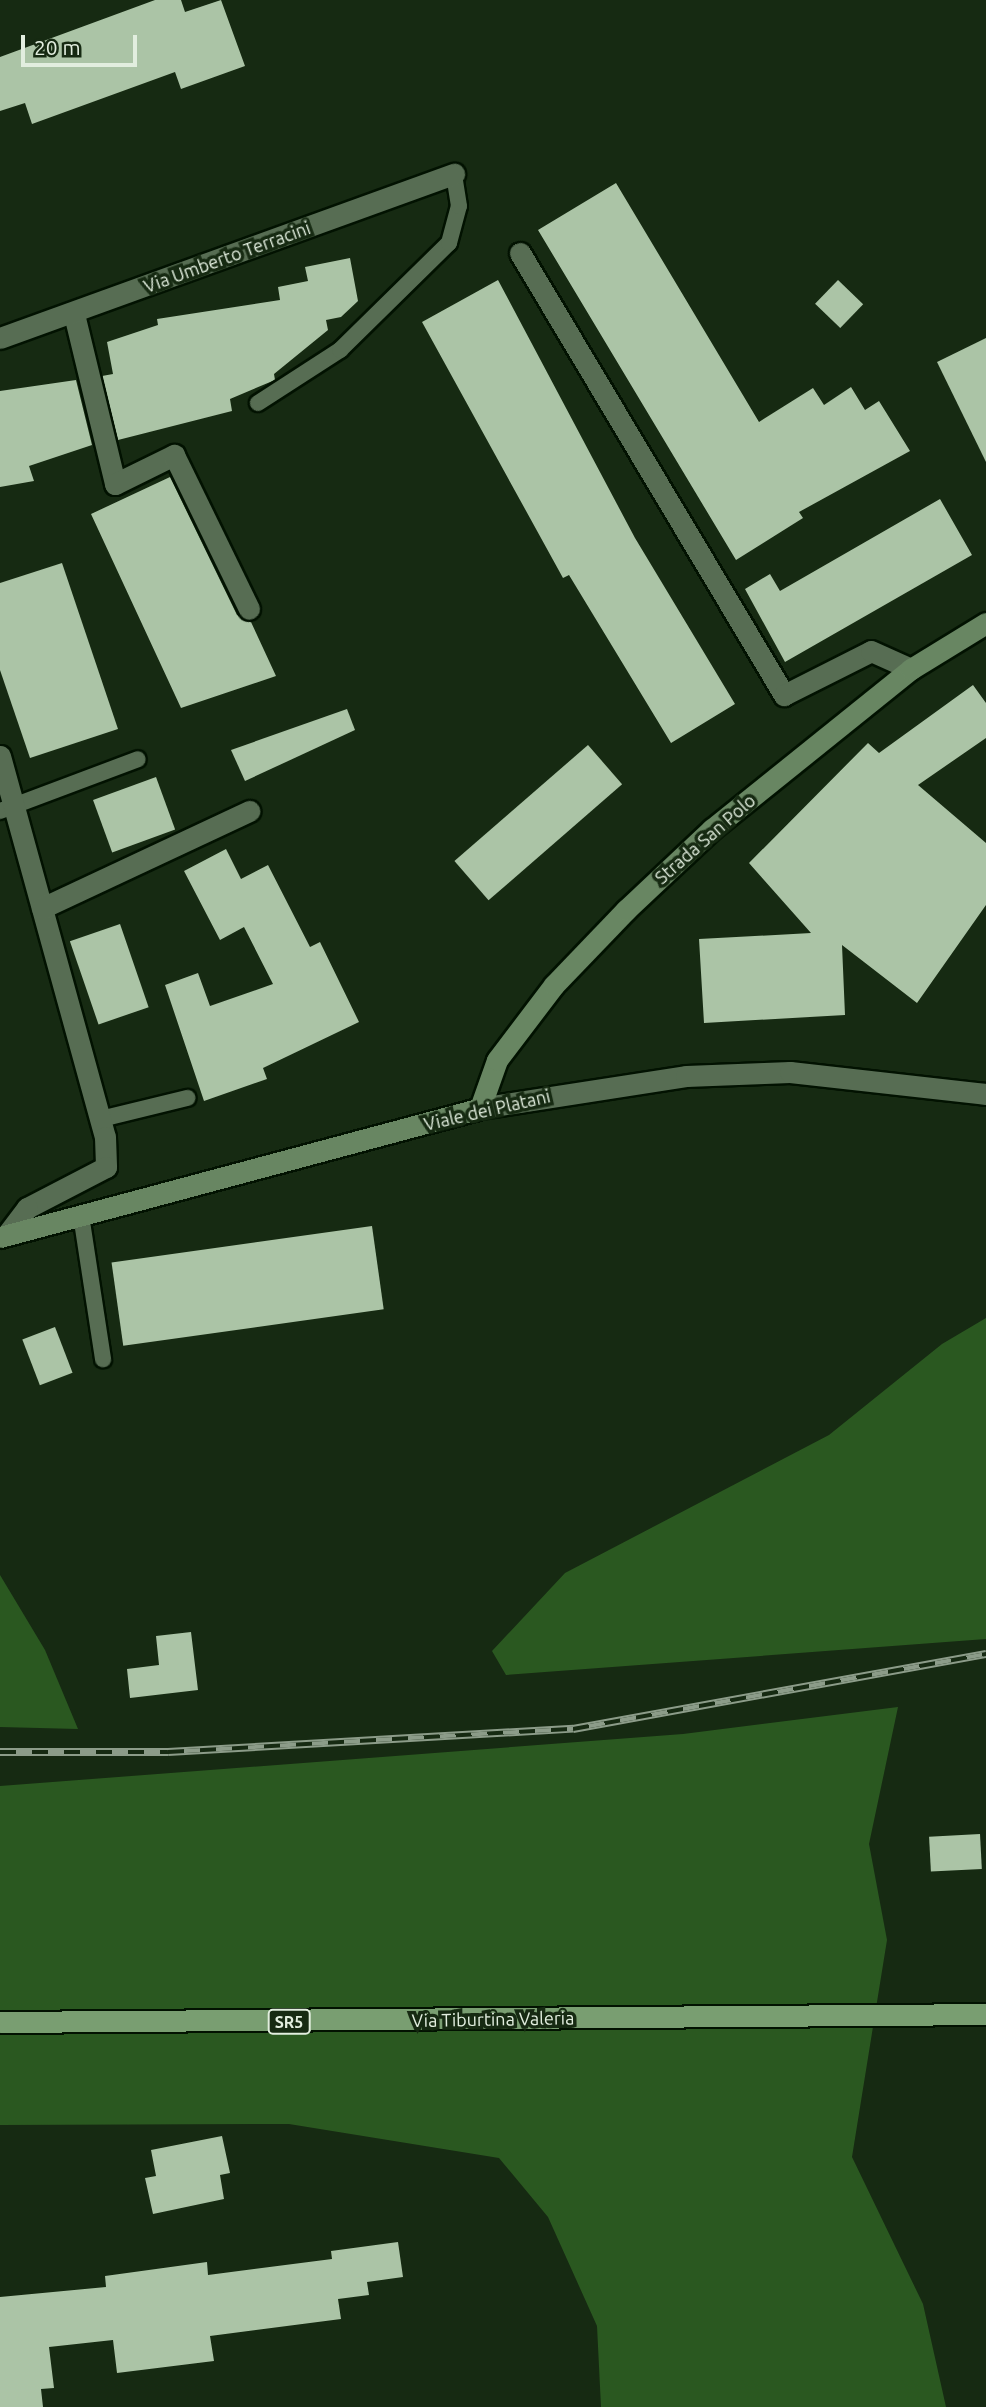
<!DOCTYPE html>
<html>
<head>
<meta charset="utf-8">
<style>
	body { margin:0 }
	#map { position:relative; width:986px; height:2407px; overflow:hidden; background:#162a12; font-family:Ubuntu,sans-serif }
	div>[style] { position:absolute }
	[style*='--x'] { left:calc(var(--x)*1px); top:calc(var(--y)*1px); width:calc(var(--w)*1px); rotate:calc(var(--a)*1deg) }
	.green>* { inset:0; background:#2a5820 }
	.building>* { inset:0; background:#abc4a6; transform-origin:0 0 }
	.roads { filter:drop-shadow(2px 0 #021201) drop-shadow(-2px 0 #021201) drop-shadow(0 2px #021201) drop-shadow(0 -2px #021201) }
	.lane>* { height:16px; margin:-8px; padding:0 8px; transform-origin:8px; border-radius:8px; background:#576d53 }
	.street>* { height:21px; margin:-10.5px; padding:0 10.5px; transform-origin:10.5px; border-radius:10.5px; background:#576d53 }
	.secondary>* { height:21px; margin:-10.5px; padding:0 10.5px; transform-origin:10.5px; border-radius:10.5px; background:#688662 }
	.primary>* { height:21px; margin:-10.5px; padding:0 10.5px; transform-origin:10.5px; border-radius:10.5px; background:#799e71 }
	.rail>* { height:8px; margin-top:-4px; transform-origin:0; background:repeating-linear-gradient(90deg,#162a12 0 16px,#8c9c89 0 32px); box-sizing:border-box; border-block:2px solid #8c9c89 }
	span { translate:-50% -50%; white-space:nowrap; text-align:center; line-height:1.15; -webkit-text-stroke:7px #162a12; paint-order:stroke }
	.shield-label span { padding:2px 5px; background:#162a12; border:2px solid; border-radius:5px; -webkit-text-stroke-width:0 }
	.shield-label { font-size:16px; color:#e2eedf; font-weight:700 }
	.street-label { font-size:18px; color:#e2eedf }
	.scale { position:absolute; left:21px; top:35px; width:116px; height:32px; box-sizing:border-box; border:4px solid #e2eedf; border-top:0; padding-left:9px; font-size:21px; line-height:24px; white-space:nowrap; color:#e2eedf; -webkit-text-stroke:5px #162a12; paint-order:stroke }
</style>
</head>
<body>
<div id="map">
	<div class="green">
		<div style="clip-path:polygon(986px 1318px,986px 1639px,506px 1675px,492px 1651px,565px 1573px,829px 1435px,942px 1344px)"></div>
		<div style="clip-path:polygon(0 1575px,45px 1650px,78px 1729px,0 1727px)"></div>
		<div style="clip-path:polygon(898px 1707px,869px 1844px,887px 1940px,852px 2157px,923px 2304px,946px 2407px,601px 2407px,597px 2326px,548px 2217px,499px 2158px,289px 2124px,0 2125px,0 1786px,683px 1734px)"></div>
	</div>
	<div class="building">
		<div style="clip-path:polygon(155px 0,181px 0,185px 12px,221px 0,245px 66px,181px 89px,175px 72px,32px 124px,25px 103px,0 111px,0 57px)"></div>
		<div style="clip-path:polygon(616px 183px,759px 422px,813px 388px,824px 405px,851px 387px,865px 410px,879px 401px,910px 451px,799px 512px,803px 518px,736px 560px,538px 230px)"></div>
		<div style="clip-path:polygon(350px 258px,358px 301px,341px 317px,326px 320px,328px 330px,274px 374px,275px 380px,230px 399px,232px 411px,118px 440px,102px 376px,113px 374px,107px 342px,158px 325px,157px 319px,280px 300px,278px 287px,308px 281px,305px 267px)"></div>
		<div style="clip-path:polygon(498px 280px,635px 538px,735px 704px,671px 743px,569px 575px,563px 578px,422px 322px)"></div>
		<div style="left:838px;top:280px;width:35px;height:33px;rotate:44deg"></div>
		<div style="clip-path:polygon(986px 338px,986px 462px,937px 362px)"></div>
		<div style="clip-path:polygon(76px 380px,92px 445px,29px 466px,34px 481px,0 487px,0 391px)"></div>
		<div style="clip-path:polygon(170px 477px,237px 615px,251px 622px,276px 676px,181px 708px,91px 514px)"></div>
		<div style="clip-path:polygon(940px 499px,972px 555px,785px 662px,745px 589px,770px 574px,780px 591px)"></div>
		<div style="clip-path:polygon(62px 563px,118px 729px,30px 758px,0 670px,0 583px)"></div>
		<div style="clip-path:polygon(973px 685px,986px 703px,986px 738px,918px 785px,986px 843px,986px 905px,917px 1003px,842px 945px,845px 1015px,704px 1023px,699px 939px,811px 933px,749px 863px,868px 743px,879px 753px)"></div>
		<div style="clip-path:polygon(347px 709px,355px 730px,245px 781px,231px 750px)"></div>
		<div style="left:588px;top:745px;width:52px;height:177px;rotate:49deg"></div>
		<div style="left:156px;top:777px;width:56px;height:67px;rotate:70deg"></div>
		<div style="clip-path:polygon(226px 849px,241px 879px,268px 865px,310px 947px,320px 942px,359px 1022px,263px 1068px,267px 1079px,204px 1101px,165px 985px,198px 973px,210px 1006px,273px 984px,244px 927px,220px 940px,184px 871px)"></div>
		<div style="left:120px;top:924px;width:88px;height:53px;rotate:71deg"></div>
		<div style="left:372px;top:1226px;width:84px;height:263px;rotate:82deg"></div>
		<div style="left:55px;top:1327px;width:49px;height:35px;rotate:69deg"></div>
		<div style="clip-path:polygon(191px 1632px,198px 1690px,130px 1698px,127px 1669px,159px 1665px,156px 1636px)"></div>
		<div style="left:980px;top:1834px;width:35px;height:51px;rotate:87deg"></div>
		<div style="clip-path:polygon(222px 2136px,230px 2173px,220px 2175px,224px 2199px,153px 2214px,145px 2178px,156px 2176px,151px 2150px)"></div>
		<div style="clip-path:polygon(398px 2242px,403px 2277px,367px 2282px,369px 2295px,338px 2299px,341px 2319px,210px 2336px,214px 2361px,117px 2373px,113px 2340px,49px 2347px,54px 2388px,41px 2389px,43px 2407px,0 2407px,0 2297px,106px 2287px,105px 2276px,207px 2262px,208px 2275px,332px 2259px,331px 2251px)"></div>
	</div>
	<div class="roads">
		<div class="lane">
			<div style="--x:258;--y:403;--w:98;--a:-32.9"></div>
			<div style="--x:340;--y:350;--w:153;--a:-44.5"></div>
			<div style="--x:449;--y:243;--w:38;--a:-75"></div>
			<div style="--x:459;--y:206;--w:32;--a:-99"></div>
			<div style="--x:0;--y:811;--w:147;--a:-20.6"></div>
			<div style="--x:101;--y:1119;--w:89;--a:-13.7"></div>
			<div style="--x:81;--y:1215;--w:146;--a:81.3"></div>
		</div>
		<div class="street">
			<div style="--x:520;--y:253;--w:515;--a:59.15"></div>
			<div style="--x:784;--y:695;--w:97;--a:-26.8"></div>
			<div style="--x:871;--y:651;--w:44;--a:24.2"></div>
			<div style="--x:74;--y:314;--w:175;--a:76.4"></div>
			<div style="--x:115;--y:484;--w:66;--a:-26.2"></div>
			<div style="--x:174;--y:455;--w:171;--a:64"></div>
			<div style="--x:0;--y:338;--w:483;--a:-19.9"></div>
			<div style="--x:0;--y:756;--w:395;--a:74.6"></div>
			<div style="--x:105;--y:1137;--w:30;--a:88"></div>
			<div style="--x:106;--y:1167;--w:89;--a:152.6"></div>
			<div style="--x:27;--y:1208;--w:34;--a:127"></div>
			<div style="--x:42;--y:908;--w:229;--a:-25.1"></div>
			<div style="--x:480;--y:1108;--w:208;--a:-8.8"></div>
			<div style="--x:686;--y:1076;--w:104;--a:-2.2"></div>
			<div style="--x:790;--y:1072;--w:197;--a:6.4"></div>
		</div>
		<div class="secondary">
			<div style="--x:0;--y:1237;--w:497;--a:-15"></div>
			<div style="--x:480;--y:1108;--w:51;--a:-70.5"></div>
			<div style="--x:497;--y:1060;--w:94;--a:-52.8"></div>
			<div style="--x:554;--y:985;--w:104;--a:-46.2"></div>
			<div style="--x:626;--y:910;--w:118;--a:-43.3"></div>
			<div style="--x:712;--y:829;--w:255;--a:-38.8"></div>
			<div style="--x:911;--y:669;--w:88;--a:-31.5"></div>
		</div>
		<div class="primary">
			<div style="--x:0;--y:2022;--w:986;--a:-0.46"></div>
		</div>
	</div>
	<div class="rail">
		<div style="--x:0;--y:1752;--w:168;--a:0"></div>
		<div style="--x:168;--y:1752;--w:406;--a:-3.3"></div>
		<div style="--x:573;--y:1729;--w:420;--a:-10.3"></div>
	</div>
	<div class="shield-label">
		<span style="left:289px;top:2022px">SR5</span>
	</div>
	<div class="street-label">
		<span style="left:227px;top:257px;rotate:-20deg">Via Umberto Terracini</span>
		<span style="left:705px;top:839px;rotate:-41deg">Strada San Polo</span>
		<span style="left:487px;top:1110px;rotate:-13deg">Viale dei Platani</span>
		<span style="left:493px;top:2019px;rotate:-1deg">Via Tiburtina Valeria</span>
	</div>
	<div class="scale">20 m</div>
</div>
</body>
</html>
